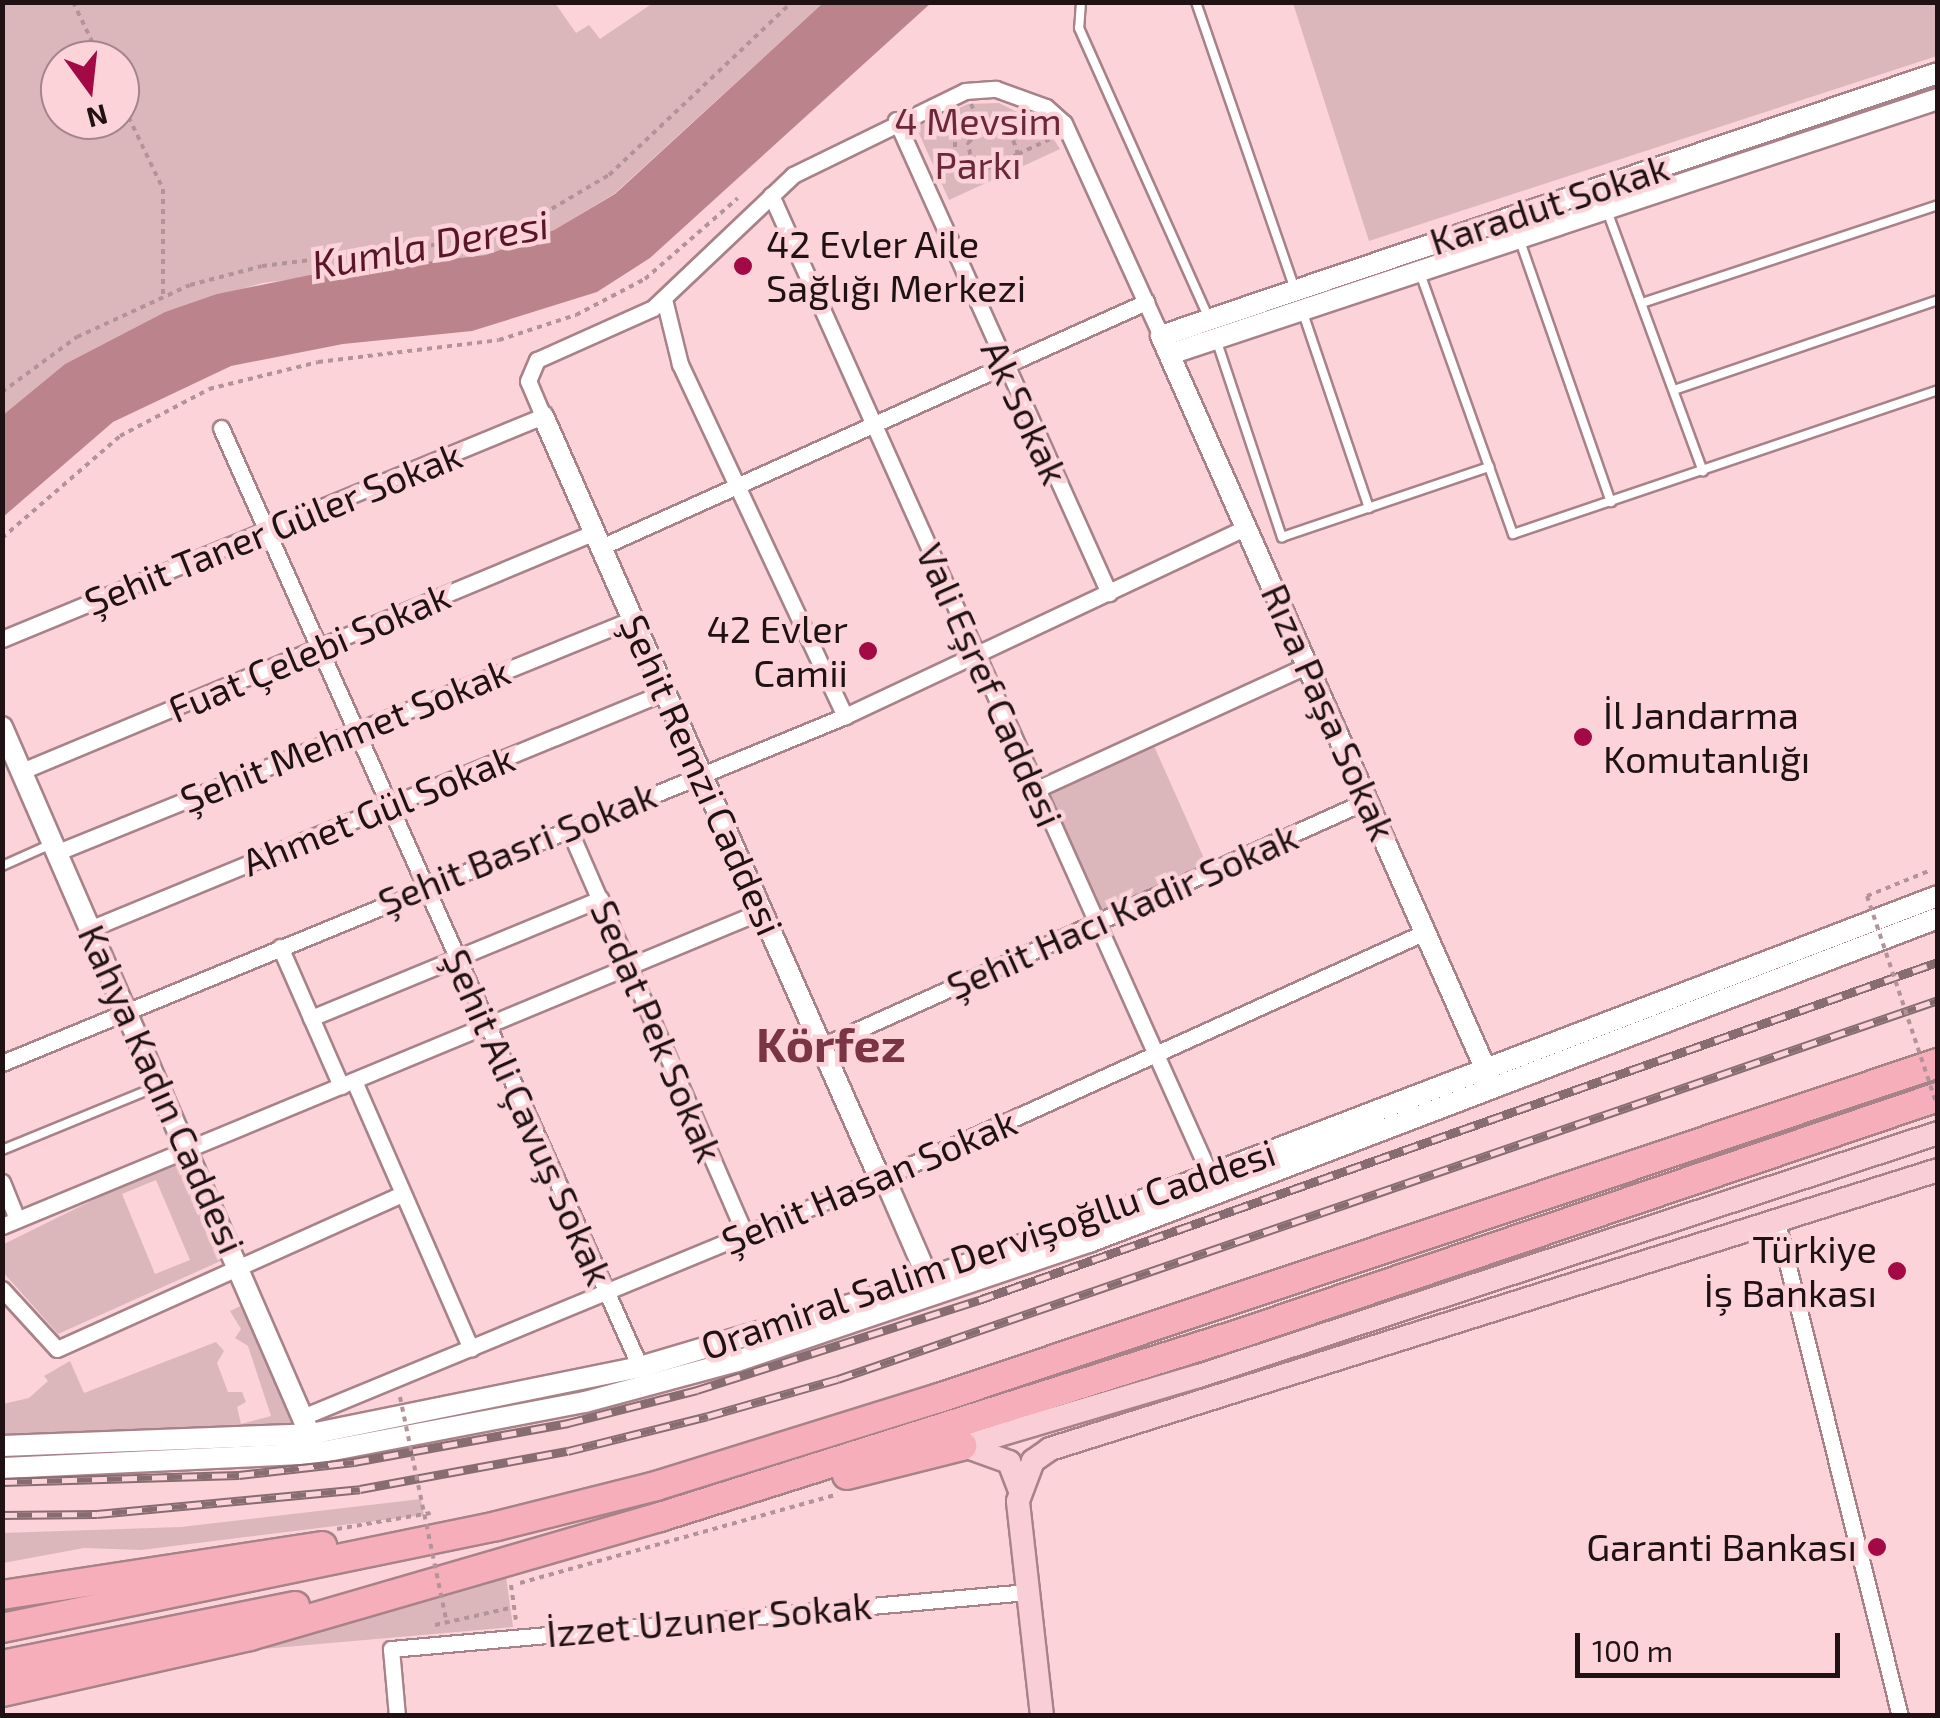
<!DOCTYPE html>
<html>
<head>
<meta charset="utf-8">
<style>
	body { margin:0 }
	#map { position:relative; width:1940px; height:1718px; overflow:hidden; background:#fbd3d9; font-family:"Exo 2",sans-serif }
	div>[style] { position:absolute }
	[style*='--x'] { left:calc(var(--x)*1px); top:calc(var(--y)*1px); width:calc(var(--w)*1px); rotate:calc(var(--a)*1deg) }
	.green>* { inset:0; background:#dbb7bc; transform-origin:0 0 }
	.water>* { inset:0; background:#bb848d }
	.path>* { height:4px; margin-top:-2px; transform-origin:0; background:repeating-linear-gradient(90deg,#b29398 0 5px,transparent 0 10px) }
	.roads { filter:drop-shadow(2px 0 #a78288) drop-shadow(-2px 0 #a78288) drop-shadow(0 2px #a78288) drop-shadow(0 -2px #a78288) }
	.lane>* { height:8px; margin:-4px; padding:0 4px; transform-origin:4px; border-radius:4px; background:#fff }
	.street>* { height:15px; margin:-7.5px; padding:0 7.5px; transform-origin:7.5px; border-radius:7.5px; background:#fff }
	.secondary>* { height:20px; margin:-10px; padding:0 10px; transform-origin:10px; border-radius:10px; background:#fff }
	.primary>* { height:22px; margin:-11px; padding:0 11px; transform-origin:11px; border-radius:11px; background:#f9ced6 }
	.highway>* { height:28px; margin:-14px; padding:0 14px; transform-origin:14px; border-radius:14px; background:#f5aeba }
	.rail>* { height:9px; margin-top:-4.5px; transform-origin:0; background:repeating-linear-gradient(90deg,#fbd3d9 0 15px,#876d71 0 30px); box-sizing:border-box; border-block:2px solid #876d71 }
	.path-bridge>* { height:4px; margin-top:-2px; transform-origin:0; background:repeating-linear-gradient(90deg,#b29398 0 5px,transparent 0 10px) }
	.dots>* { width:28px; height:28px; translate:-50% -50%; box-sizing:border-box; border:5px solid #fbd3d9; border-radius:50% }
	span { translate:-50% -50%; white-space:nowrap; text-align:center; line-height:1.15; -webkit-text-stroke:9px #fbd3d9; paint-order:stroke }
	.park-label { font-size:38px; color:#6c2738 }
	.street-label { font-size:38px; color:#201214 }
	.poi-label { font-size:38px; color:#201214 }
	.left { translate:0 -50%; text-align:left }
	.right { translate:-100% -50%; text-align:right }
	.water-label { font-size:40px; color:#5a1629; font-style:italic }
	.district-label { font-size:48px; color:#7b3444; font-weight:700 }
	.frame { position:absolute; inset:0; border:5px solid #201214; pointer-events:none }
	.north { position:absolute; left:40px; top:40px; width:100px; height:100px; box-sizing:border-box; background:#fbd3d9; border:2px solid #a3868a; border-radius:50%; rotate:165deg; font-size:28px; font-weight:700; line-height:40px; text-align:center; color:#201214 }
	.north::after { content:''; display:block; margin:auto; width:35px; height:45px; background:#a30944; clip-path:polygon(50% 0,100% 100%,50% 72%,0 100%) }
	.scale { position:absolute; left:1575px; top:1633px; width:265px; height:45px; box-sizing:border-box; border:5px solid #201214; border-top:0; padding-left:12px; font-size:30px; line-height:35px; white-space:nowrap; color:#201214; -webkit-text-stroke:8px #fbd3d9; paint-order:stroke }
</style>
</head>
<body>
<div id="map">
	<div class="green">
		<div style="clip-path:polygon(evenodd,3px 3px,555px 3px,576px 33px,589px 25px,600px 39px,653px 3px,823px 3px,614px 194px,554px 230px,486px 255px,262px 283px,165px 312px,65px 364px,3px 415px,3px 3px,60px 60px,120px 60px,120px 120px,60px 120px,60px 60px)"></div>
		<div style="clip-path:polygon(1293px 3px,1937px 3px,1937px 56px,1369px 241px)"></div>
		<div style="clip-path:polygon(999px 103px,1045px 126px,1060px 149px,949px 200px,916px 127px,968px 104px)"></div>
		<div style="left:1154px;top:746px;width:131px;height:116px;rotate:66deg"></div>
		<div style="clip-path:polygon(evenodd,178px 1158px,225px 1259px,58px 1334px,3px 1272px,2px 1245px,178px 1158px,156px 1180px,190px 1260px,155px 1274px,122px 1194px,156px 1180px)"></div>
		<div style="clip-path:polygon(245px 1304px,293px 1425px,3px 1434px,3px 1404px,29px 1398px,48px 1381px,44px 1376px,70px 1361px,84px 1393px,216px 1342px,224px 1351px,217px 1363px,228px 1392px,242px 1392px,246px 1402px,237px 1407px,241px 1424px,271px 1416px,248px 1346px,235px 1338px,241px 1329px,230px 1311px)"></div>
		<div style="clip-path:polygon(421px 1499px,424px 1515px,141px 1550px,84px 1548px,3px 1563px,3px 1533px,181px 1527px)"></div>
		<div style="clip-path:polygon(506px 1577px,513px 1627px,240px 1651px)"></div>
	</div>
	<div class="water">
		<div style="clip-path:polygon(823px 3px,931px 3px,650px 258px,597px 292px,472px 331px,343px 344px,231px 366px,113px 422px,3px 517px,3px 415px,65px 364px,165px 312px,217px 294px,310px 275px,486px 255px,554px 230px,615px 194px)"></div>
	</div>
	<div class="path">
		<div style="--x:73;--y:2;--w:64;--a:64.2"></div>
		<div style="--x:120;--y:99;--w:100;--a:64.5"></div>
		<div style="--x:163;--y:189;--w:107;--a:90"></div>
		<div style="--x:971;--y:104;--w:25;--a:67"></div>
		<div style="--x:985;--y:125;--w:26;--a:13"></div>
		<div style="--x:1010;--y:131;--w:24;--a:71"></div>
		<div style="--x:1018;--y:154;--w:48;--a:155.6"></div>
		<div style="--x:974;--y:174;--w:32;--a:-101"></div>
		<div style="--x:968;--y:143;--w:25;--a:-47"></div>
		<div style="--x:1018;--y:154;--w:40;--a:-25"></div>
		<div style="--x:955;--y:167;--w:37;--a:-90"></div>
		<div style="--x:955;--y:130;--w:17;--a:28"></div>
		<div style="--x:937;--y:176;--w:35;--a:-24"></div>
		<div style="--x:2;--y:392;--w:93;--a:-36.3"></div>
		<div style="--x:77;--y:337;--w:124;--a:-24.7"></div>
		<div style="--x:190;--y:285;--w:74;--a:-14.8"></div>
		<div style="--x:262;--y:266;--w:205;--a:-7"></div>
		<div style="--x:465;--y:241;--w:63;--a:-15.6"></div>
		<div style="--x:526;--y:224;--w:96;--a:-30.6"></div>
		<div style="--x:609;--y:175;--w:252;--a:-43.4"></div>
		<div style="--x:2;--y:538;--w:156;--a:-40.8"></div>
		<div style="--x:120;--y:436;--w:101;--a:-27.8"></div>
		<div style="--x:209;--y:389;--w:112;--a:-13.9"></div>
		<div style="--x:318;--y:362;--w:182;--a:-6.9"></div>
		<div style="--x:499;--y:340;--w:81;--a:-18"></div>
		<div style="--x:576;--y:315;--w:78;--a:-27.6"></div>
		<div style="--x:645;--y:279;--w:123;--a:-41.1"></div>
		<div style="--x:1867;--y:896;--w:67;--a:-22"></div>
		<div style="--x:337;--y:1529;--w:95;--a:-9.7"></div>
		<div style="--x:520;--y:1583;--w:330;--a:-15.6"></div>
		<div style="--x:511;--y:1585;--w:35;--a:82"></div>
		<div style="--x:435;--y:1625;--w:81;--a:-12.8"></div>
	</div>
	<div class="roads">
		<div class="lane">
			<div style="--x:1081;--y:2;--w:26;--a:94"></div>
			<div style="--x:1079;--y:28;--w:319;--a:65.9"></div>
			<div style="--x:1196;--y:2;--w:305;--a:71"></div>
			<div style="--x:1599;--y:189;--w:301;--a:69.8"></div>
			<div style="--x:1512;--y:218;--w:301;--a:70.8"></div>
			<div style="--x:1420;--y:273;--w:277;--a:70.4"></div>
			<div style="--x:1513;--y:534;--w:449;--a:-18.7"></div>
			<div style="--x:1642;--y:303;--w:312;--a:-18.3"></div>
			<div style="--x:1303;--y:313;--w:206;--a:71.3"></div>
			<div style="--x:1217;--y:342;--w:206;--a:71.6"></div>
			<div style="--x:1282;--y:537;--w:219;--a:-18.7"></div>
			<div style="--x:1674;--y:390;--w:279;--a:-18.8"></div>
			<div style="--x:2;--y:866;--w:51;--a:-24.1"></div>
			<div style="--x:2;--y:1150;--w:169;--a:-22.3"></div>
		</div>
		<div class="street">
			<div style="--x:896;--y:120;--w:519;--a:65.76"></div>
			<div style="--x:771;--y:195;--w:1074;--a:65.87"></div>
			<div style="--x:664;--y:299;--w:67;--a:76.2"></div>
			<div style="--x:680;--y:364;--w:389;--a:64.9"></div>
			<div style="--x:221;--y:428;--w:1028;--a:65.95"></div>
			<div style="--x:601;--y:547;--w:598;--a:-24.21"></div>
			<div style="--x:2;--y:639;--w:585;--a:-22.4"></div>
			<div style="--x:543;--y:416;--w:38;--a:-113"></div>
			<div style="--x:528;--y:381;--w:23;--a:-67"></div>
			<div style="--x:537;--y:360;--w:127;--a:-24.1"></div>
			<div style="--x:653;--y:308;--w:193;--a:-43.5"></div>
			<div style="--x:793;--y:175;--w:191;--a:-26"></div>
			<div style="--x:965;--y:91;--w:31;--a:-4"></div>
			<div style="--x:996;--y:89;--w:53;--a:19.8"></div>
			<div style="--x:1046;--y:107;--w:24;--a:42"></div>
			<div style="--x:1064;--y:123;--w:234;--a:65.5"></div>
			<div style="--x:22;--y:771;--w:621;--a:-22.64"></div>
			<div style="--x:1037;--y:789;--w:298;--a:-24.6"></div>
			<div style="--x:568;--y:827;--w:444;--a:66.5"></div>
			<div style="--x:58;--y:852;--w:620;--a:-22.06"></div>
			<div style="--x:92;--y:928;--w:620;--a:-22.39"></div>
			<div style="--x:280;--y:947;--w:152;--a:66.3"></div>
			<div style="--x:311;--y:1018;--w:313;--a:-22.4"></div>
			<div style="--x:822;--y:1046;--w:599;--a:-24.25"></div>
			<div style="--x:2;--y:1063;--w:912;--a:-22.37"></div>
			<div style="--x:845;--y:716;--w:444;--a:-25.2"></div>
			<div style="--x:354;--y:1081;--w:292;--a:66.4"></div>
			<div style="--x:2;--y:1182;--w:40;--a:68"></div>
			<div style="--x:1776;--y:1218;--w:513;--a:76.02"></div>
			<div style="--x:2;--y:1226;--w:823;--a:-22.51"></div>
			<div style="--x:2;--y:1289;--w:81;--a:47.5"></div>
			<div style="--x:57;--y:1349;--w:378;--a:-24.2"></div>
			<div style="--x:305;--y:1416;--w:626;--a:-22.43"></div>
			<div style="--x:884;--y:1177;--w:594;--a:-24.36"></div>
			<div style="--x:397;--y:1716;--w:67;--a:-95.1"></div>
			<div style="--x:391;--y:1649;--w:639;--a:-5.12"></div>
		</div>
		<div class="secondary">
			<div style="--x:1170;--y:354;--w:809;--a:-18.37"></div>
			<div style="--x:543;--y:416;--w:834;--a:66.17"></div>
			<div style="--x:2;--y:727;--w:784;--a:66.48"></div>
			<div style="--x:1490;--y:1079;--w:813;--a:-113.88"></div>
			<div style="--x:1161;--y:336;--w:820;--a:-18.7"></div>
			<div style="--x:884;--y:1177;--w:110;--a:66.5"></div>
			<div style="--x:2;--y:1446;--w:309;--a:-2.2"></div>
			<div style="--x:311;--y:1434;--w:336;--a:-11.5"></div>
			<div style="--x:640;--y:1367;--w:236;--a:-16.5"></div>
			<div style="--x:866;--y:1300;--w:233;--a:-19.5"></div>
			<div style="--x:1086;--y:1222;--w:912;--a:-20.94"></div>
			<div style="--x:2;--y:1468;--w:315;--a:-2.7"></div>
			<div style="--x:317;--y:1453;--w:273;--a:-10.8"></div>
			<div style="--x:585;--y:1402;--w:157;--a:-15.1"></div>
			<div style="--x:737;--y:1361;--w:372;--a:-18.7"></div>
			<div style="--x:1089;--y:1242;--w:909;--a:-20.89"></div>
		</div>
		<div class="primary">
			<div style="--x:962;--y:1446;--w:247;--a:-16.5"></div>
			<div style="--x:1199;--y:1376;--w:778;--a:-18.2"></div>
			<div style="--x:967;--y:1447;--w:45;--a:19.7"></div>
			<div style="--x:1009;--y:1462;--w:31;--a:69"></div>
			<div style="--x:1042;--y:1716;--w:216;--a:-96.4"></div>
			<div style="--x:1018;--y:1501;--w:43;--a:-69.4"></div>
			<div style="--x:1033;--y:1461;--w:21;--a:-35"></div>
			<div style="--x:1050;--y:1449;--w:931;--a:-17.44"></div>
		</div>
		<div class="highway">
			<div style="--x:847;--y:1475;--w:119;--a:-14.2"></div>
			<div style="--x:2;--y:1595;--w:324;--a:-8.7"></div>
			<div style="--x:2;--y:1628;--w:505;--a:-11.64"></div>
			<div style="--x:497;--y:1526;--w:164;--a:-14.1"></div>
			<div style="--x:656;--y:1486;--w:296;--a:-17.3"></div>
			<div style="--x:939;--y:1398;--w:1054;--a:-18.54"></div>
			<div style="--x:2;--y:1665;--w:299;--a:-11.4"></div>
			<div style="--x:2;--y:1692;--w:254;--a:-12.7"></div>
			<div style="--x:250;--y:1636;--w:427;--a:-16.2"></div>
			<div style="--x:660;--y:1517;--w:607;--a:-17.54"></div>
			<div style="--x:1239;--y:1334;--w:738;--a:-18.73"></div>
		</div>
	</div>
	<div class="rail">
		<div style="--x:2;--y:1482;--w:237;--a:-1.7"></div>
		<div style="--x:239;--y:1475;--w:116;--a:-6.4"></div>
		<div style="--x:354;--y:1462;--w:218;--a:-10.3"></div>
		<div style="--x:568;--y:1423;--w:133;--a:-14.3"></div>
		<div style="--x:697;--y:1390;--w:296;--a:-17.7"></div>
		<div style="--x:979;--y:1300;--w:1017;--a:-19.42"></div>
		<div style="--x:2;--y:1515;--w:95;--a:-0.6"></div>
		<div style="--x:97;--y:1514;--w:264;--a:-5.4"></div>
		<div style="--x:360;--y:1489;--w:211;--a:-10.4"></div>
		<div style="--x:568;--y:1451;--w:144;--a:-14"></div>
		<div style="--x:708;--y:1416;--w:135;--a:-15.9"></div>
		<div style="--x:838;--y:1379;--w:1163;--a:-19.01"></div>
	</div>
	<div class="path-bridge">
		<div style="--x:1867;--y:896;--w:224;--a:71.5"></div>
		<div style="--x:400;--y:1397;--w:231;--a:78.3"></div>
	</div>
	<div class="dots">
		<div style="left:743px;top:266px;background:#a30944"></div>
		<div style="left:868px;top:651px;background:#a30944"></div>
		<div style="left:1583px;top:737px;background:#a30944"></div>
		<div style="left:1897px;top:1271px;background:#a30944"></div>
		<div style="left:1877px;top:1547px;background:#a30944"></div>
	</div>
	<div class="park-label">
		<span style="left:978px;top:143px">4 Mevsim<br>Parkı</span>
	</div>
	<div class="street-label">
		<span style="left:1549px;top:204px;rotate:-18deg">Karadut Sokak</span>
		<span style="left:1025px;top:412px;rotate:65deg">Ak Sokak</span>
		<span style="left:273px;top:528px;rotate:-22deg">Şehit Taner Güler Sokak</span>
		<span style="left:309px;top:652px;rotate:-23deg">Fuat Çelebi Sokak</span>
		<span style="left:990px;top:685px;rotate:66deg">Vali Eşref Caddesi</span>
		<span style="left:1329px;top:712px;rotate:66deg">Rıza Paşa Sokak</span>
		<span style="left:345px;top:735px;rotate:-22deg">Şehit Mehmet Sokak</span>
		<span style="left:702px;top:775px;rotate:66deg">Şehit Remzi Caddesi</span>
		<span style="left:378px;top:810px;rotate:-22deg">Ahmet Gül Sokak</span>
		<span style="left:517px;top:848px;rotate:-22deg">Şehit Basri Sokak</span>
		<span style="left:1122px;top:911px;rotate:-24deg">Şehit Hacı Kadir Sokak</span>
		<span style="left:657px;top:1031px;rotate:67deg">Sedat Pek Sokak</span>
		<span style="left:162px;top:1089px;rotate:66deg">Kahya Kadın Caddesi</span>
		<span style="left:528px;top:1117px;rotate:66deg">Şehit Ali Çavuş Sokak</span>
		<span style="left:869px;top:1181px;rotate:-23deg">Şehit Hasan Sokak</span>
		<span style="left:988px;top:1249px;rotate:-19deg">Oramiral Salim Dervişoğllu Caddesi</span>
		<span style="left:709px;top:1619px;rotate:-5deg">İzzet Uzuner Sokak</span>
	</div>
	<div class="poi-label">
		<span class="left" style="left:766px;top:266px">42 Evler Aile<br>Sağlığı Merkezi</span>
		<span class="right" style="left:848px;top:651px">42 Evler<br>Camii</span>
		<span class="left" style="left:1603px;top:737px">İl Jandarma<br>Komutanlığı</span>
		<span class="right" style="left:1877px;top:1271px">Türkiye<br>İş Bankası</span>
		<span class="right" style="left:1857px;top:1547px">Garanti Bankası</span>
	</div>
	<div class="water-label">
		<span style="left:430px;top:243px;rotate:-10deg">Kumla Deresi</span>
	</div>
	<div class="district-label">
		<span style="left:831px;top:1044px">Körfez</span>
	</div>
	<div class="frame"></div>
	<div class="north">N</div>
	<div class="scale">100 m</div>
</div>
</body>
</html>
